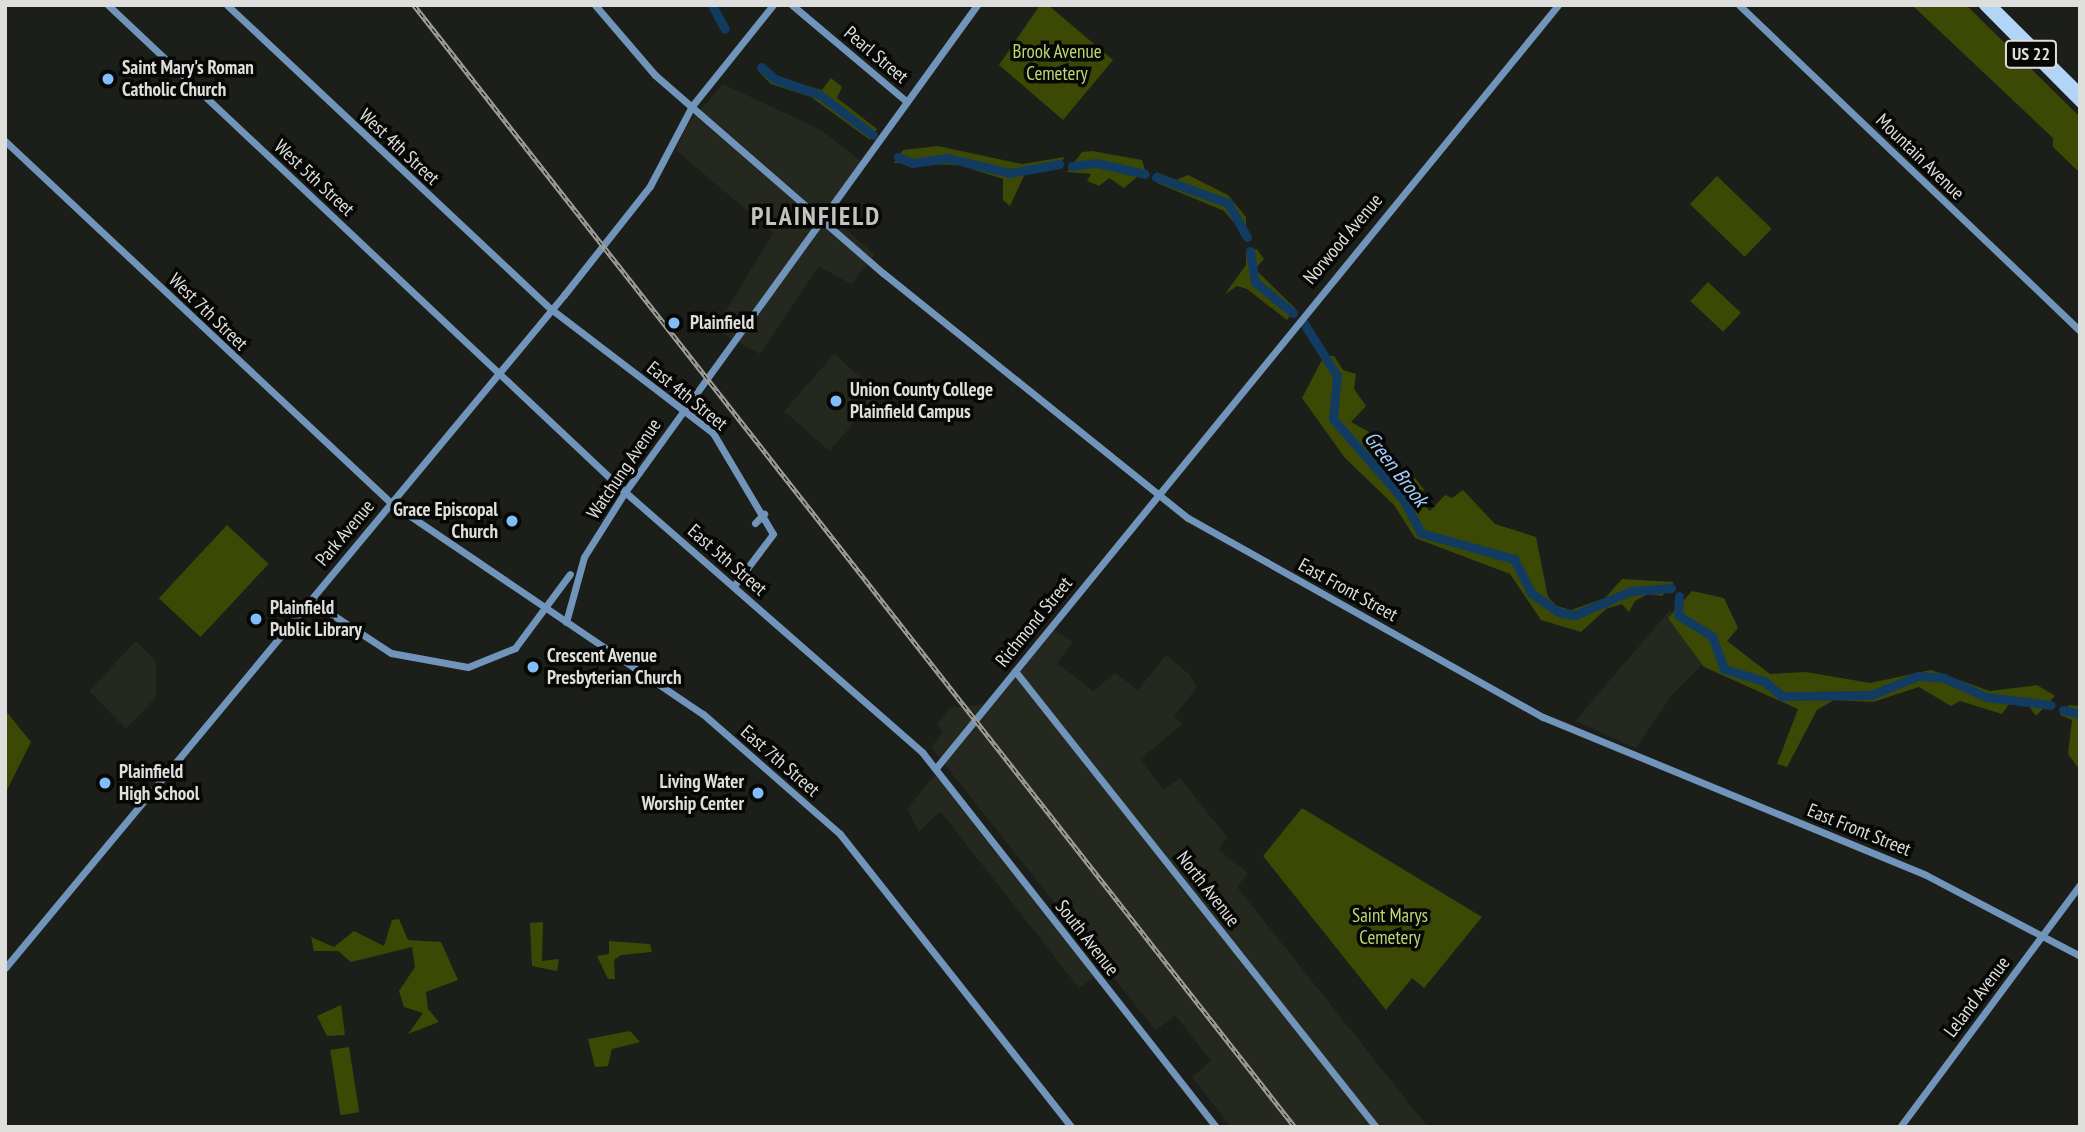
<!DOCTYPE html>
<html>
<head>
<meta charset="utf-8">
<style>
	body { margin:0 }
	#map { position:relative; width:2085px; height:1132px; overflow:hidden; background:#1c1e19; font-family:"PT Sans Narrow",sans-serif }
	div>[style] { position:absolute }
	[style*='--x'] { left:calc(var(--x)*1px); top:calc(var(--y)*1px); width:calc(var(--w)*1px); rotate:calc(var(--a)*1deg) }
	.built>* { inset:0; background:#25281e; transform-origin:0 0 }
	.green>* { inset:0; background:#3c4905; transform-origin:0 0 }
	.river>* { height:9px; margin:-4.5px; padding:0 4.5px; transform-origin:4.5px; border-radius:4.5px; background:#123b62 }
	.secondary>* { height:7px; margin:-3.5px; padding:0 3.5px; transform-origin:3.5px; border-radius:3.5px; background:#7195ba }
	.highway>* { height:9px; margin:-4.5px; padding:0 4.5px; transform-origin:4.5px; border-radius:4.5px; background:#b2d4f7 }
	.rail>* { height:4.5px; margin-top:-2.25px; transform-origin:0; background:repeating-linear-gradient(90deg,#070806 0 5px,#9d9e9a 0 10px); box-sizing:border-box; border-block:2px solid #9d9e9a }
	.dots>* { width:19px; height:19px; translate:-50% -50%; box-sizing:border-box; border:4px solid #070806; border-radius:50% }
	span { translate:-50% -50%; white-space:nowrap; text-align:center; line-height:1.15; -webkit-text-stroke:7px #070806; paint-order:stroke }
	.shield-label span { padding:2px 5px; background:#070806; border:2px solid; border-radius:5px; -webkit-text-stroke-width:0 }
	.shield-label { font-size:18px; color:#dedfdc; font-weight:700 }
	.park-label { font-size:19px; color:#bed872 }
	.street-label { font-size:19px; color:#dedfdc }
	.poi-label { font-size:19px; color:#dedfdc; font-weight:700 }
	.left { translate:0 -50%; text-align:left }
	.right { translate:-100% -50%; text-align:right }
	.water-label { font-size:21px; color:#a2cdfb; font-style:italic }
	.district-label { font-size:26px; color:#c2c4be; font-weight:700; letter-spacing:2px }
	.frame { position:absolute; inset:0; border:7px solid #dedfdc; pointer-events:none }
</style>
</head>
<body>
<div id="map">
	<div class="built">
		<div style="clip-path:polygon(723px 84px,821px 130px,861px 161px,829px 214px,875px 255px,851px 284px,819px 266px,760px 354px,715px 329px,773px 233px,676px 150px,686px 126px)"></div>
		<div style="left:834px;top:354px;width:60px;height:76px;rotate:41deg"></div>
		<div style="clip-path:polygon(1670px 610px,1707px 660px,1672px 695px,1636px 748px,1575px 721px)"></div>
		<div style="clip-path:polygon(1049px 626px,1073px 642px,1057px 663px,1093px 691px,1115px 673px,1138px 690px,1166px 655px,1189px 674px,1197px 687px,1174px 717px,1183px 724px,1140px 759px,1163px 790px,1180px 778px,1227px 837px,1219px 850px,1248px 873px,1237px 887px,1428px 1127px,1231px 1127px,1192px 1077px,1211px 1061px,1175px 1015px,1156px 1031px,931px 747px,943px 733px,937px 724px,950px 708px,986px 704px)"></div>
		<div style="clip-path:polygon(136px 641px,156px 661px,156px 697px,126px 729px,89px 691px)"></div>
		<div style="clip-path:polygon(935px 775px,1094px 977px,1079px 988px,940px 811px,919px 832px,907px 809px)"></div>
	</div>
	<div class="green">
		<div style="clip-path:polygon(1040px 5px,1048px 5px,1113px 60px,1063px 120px,999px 65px)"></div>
		<div style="clip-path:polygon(1912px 5px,1966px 5px,2080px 117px,2080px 173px,2053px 147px,2053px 138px)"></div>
		<div style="clip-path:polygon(764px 64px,780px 78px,822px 90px,831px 78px,842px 87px,837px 98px,877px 129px,870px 140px,811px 97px,771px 84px,758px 71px)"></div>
		<div style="clip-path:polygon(938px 146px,1022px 164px,1065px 157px,1056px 169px,1026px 171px,1010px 206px,1003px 200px,1003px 179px,959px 165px,894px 163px,903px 150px)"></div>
		<div style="clip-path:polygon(1092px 151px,1142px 160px,1145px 170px,1124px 188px,1109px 178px,1099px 186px,1087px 181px,1091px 174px,1067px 172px,1082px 152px)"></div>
		<div style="clip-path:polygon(1156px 172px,1176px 180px,1188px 175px,1228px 195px,1246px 217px,1246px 237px,1224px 211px,1157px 183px)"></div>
		<div style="left:1717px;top:176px;width:76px;height:39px;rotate:44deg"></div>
		<div style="clip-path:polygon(1257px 249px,1264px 259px,1255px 269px,1296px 309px,1287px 320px,1247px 289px,1237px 286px,1225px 294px,1246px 265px,1246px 252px)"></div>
		<div style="left:1708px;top:282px;width:45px;height:26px;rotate:43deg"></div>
		<div style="clip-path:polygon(1324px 356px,1334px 356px,1343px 370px,1356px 374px,1354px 389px,1366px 406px,1351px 422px,1369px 432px,1373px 439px,1366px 448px,1394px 486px,1404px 488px,1415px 478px,1424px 490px,1418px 500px,1430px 511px,1445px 495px,1452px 498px,1463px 490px,1495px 524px,1536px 537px,1548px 597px,1557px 606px,1571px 610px,1605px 598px,1622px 579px,1674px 582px,1662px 596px,1648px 594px,1635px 601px,1629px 612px,1622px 604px,1606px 609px,1581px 632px,1541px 620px,1510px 574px,1415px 538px,1394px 505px,1345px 458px,1302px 398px)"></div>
		<div style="left:227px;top:525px;width:57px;height:100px;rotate:43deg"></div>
		<div style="clip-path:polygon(1692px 591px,1724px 598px,1738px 628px,1727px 641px,1770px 674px,1806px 672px,1870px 683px,1931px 670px,1990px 691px,2037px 685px,2055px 696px,2036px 716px,2024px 700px,2012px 700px,2002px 714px,1960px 701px,1951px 706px,1919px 687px,1873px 702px,1834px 700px,1817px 710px,1787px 767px,1777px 764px,1798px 709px,1704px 667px,1668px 618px)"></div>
		<div style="clip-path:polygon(2069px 705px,2080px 706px,2080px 770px,2068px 754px,2072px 720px,2060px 715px)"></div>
		<div style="clip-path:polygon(5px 710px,31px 742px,5px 794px)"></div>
		<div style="clip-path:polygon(1302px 808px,1482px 917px,1424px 988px,1412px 978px,1386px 1010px,1263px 856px)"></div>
		<div style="clip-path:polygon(399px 919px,408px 940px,441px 942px,458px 980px,426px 992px,428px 1009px,439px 1022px,408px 1034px,423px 1013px,404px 1007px,399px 991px,415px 967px,412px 947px,351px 962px,338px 951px,314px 951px,311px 937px,334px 947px,354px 931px,384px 946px,392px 920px)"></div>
		<div style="clip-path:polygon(543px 922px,542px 961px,559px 959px,557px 971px,532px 966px,530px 923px)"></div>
		<div style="clip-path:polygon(609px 941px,650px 944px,652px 952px,621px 955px,614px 960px,615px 979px,608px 979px,597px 956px,609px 954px)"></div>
		<div style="clip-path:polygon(341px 1005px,345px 1035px,327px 1036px,317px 1016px)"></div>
		<div style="clip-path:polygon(630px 1031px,640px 1042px,612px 1049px,608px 1066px,595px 1067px,588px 1039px)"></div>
		<div style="left:349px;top:1047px;width:66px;height:19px;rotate:81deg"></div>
	</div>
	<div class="river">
		<div style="--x:712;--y:5;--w:27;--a:62"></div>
		<div style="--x:761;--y:67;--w:18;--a:41"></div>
		<div style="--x:775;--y:79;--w:48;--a:19.6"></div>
		<div style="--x:820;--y:95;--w:66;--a:37"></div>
		<div style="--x:898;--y:157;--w:15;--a:23"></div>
		<div style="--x:912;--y:163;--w:36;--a:-8"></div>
		<div style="--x:948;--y:158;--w:64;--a:13.6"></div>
		<div style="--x:1010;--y:173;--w:50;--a:-10.4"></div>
		<div style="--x:1072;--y:166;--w:25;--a:-7"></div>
		<div style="--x:1097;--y:163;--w:49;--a:12.9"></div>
		<div style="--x:1156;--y:177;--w:77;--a:19.9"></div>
		<div style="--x:1228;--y:203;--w:39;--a:61"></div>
		<div style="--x:1250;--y:251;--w:31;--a:81"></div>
		<div style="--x:1255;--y:282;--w:49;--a:39.2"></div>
		<div style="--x:1303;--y:322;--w:64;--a:57.8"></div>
		<div style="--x:1337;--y:376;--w:43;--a:95.3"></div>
		<div style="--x:1333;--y:419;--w:106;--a:48.8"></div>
		<div style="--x:1403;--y:499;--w:38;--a:62"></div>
		<div style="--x:1421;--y:533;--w:97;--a:15.6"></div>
		<div style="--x:1514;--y:559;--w:38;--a:63"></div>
		<div style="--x:1531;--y:593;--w:33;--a:35"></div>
		<div style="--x:1558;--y:612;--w:17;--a:10"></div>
		<div style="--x:1575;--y:615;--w:61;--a:-23.2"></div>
		<div style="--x:1631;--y:591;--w:40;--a:-4.3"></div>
		<div style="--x:1679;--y:596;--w:19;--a:93"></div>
		<div style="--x:1678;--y:615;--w:40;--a:32"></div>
		<div style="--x:1712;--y:636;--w:35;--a:70"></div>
		<div style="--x:1724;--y:669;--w:42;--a:16.7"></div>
		<div style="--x:1764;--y:681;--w:23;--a:40"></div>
		<div style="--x:1782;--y:696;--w:89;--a:-0.6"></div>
		<div style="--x:1871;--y:695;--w:51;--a:-22"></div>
		<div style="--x:1918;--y:676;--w:26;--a:4"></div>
		<div style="--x:1944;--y:678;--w:46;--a:24.3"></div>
		<div style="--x:1986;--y:697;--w:65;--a:7"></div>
		<div style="--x:2063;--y:710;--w:17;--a:13"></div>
	</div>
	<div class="secondary">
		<div style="--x:108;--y:5;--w:710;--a:43.29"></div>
		<div style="--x:625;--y:492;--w:395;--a:41.2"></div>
		<div style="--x:922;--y:752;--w:477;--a:51.9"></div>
		<div style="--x:227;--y:5;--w:444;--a:43.2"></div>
		<div style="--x:551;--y:309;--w:204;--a:37.4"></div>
		<div style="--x:713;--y:433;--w:117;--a:59.3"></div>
		<div style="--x:773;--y:534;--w:66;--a:127"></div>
		<div style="--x:595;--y:5;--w:92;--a:49.4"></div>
		<div style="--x:655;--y:75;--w:302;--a:41"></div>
		<div style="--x:883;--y:273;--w:391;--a:38.8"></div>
		<div style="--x:1188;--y:518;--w:407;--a:29.3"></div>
		<div style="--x:1543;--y:717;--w:414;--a:22.4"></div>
		<div style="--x:1926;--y:875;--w:174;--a:27.7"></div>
		<div style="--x:792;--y:5;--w:150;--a:40.1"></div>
		<div style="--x:1739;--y:5;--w:472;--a:43.7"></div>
		<div style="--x:5;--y:141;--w:529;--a:43.16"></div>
		<div style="--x:391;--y:503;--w:377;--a:34.1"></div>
		<div style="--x:703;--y:714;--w:182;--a:41.2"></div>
		<div style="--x:840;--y:834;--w:373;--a:51.7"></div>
		<div style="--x:755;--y:523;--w:13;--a:-45"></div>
		<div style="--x:310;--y:600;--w:97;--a:33.2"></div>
		<div style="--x:391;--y:653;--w:78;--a:10.3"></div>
		<div style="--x:468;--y:667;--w:51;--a:-22"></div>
		<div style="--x:515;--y:648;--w:92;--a:-53.4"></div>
		<div style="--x:566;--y:622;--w:67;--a:-74.5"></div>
		<div style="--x:584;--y:557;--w:77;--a:-57.8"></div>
		<div style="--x:625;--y:492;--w:601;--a:-54.14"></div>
		<div style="--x:1015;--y:671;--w:582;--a:51.63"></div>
		<div style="--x:936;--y:768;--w:984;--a:-50.81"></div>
		<div style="--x:5;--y:968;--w:875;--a:-50.29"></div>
		<div style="--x:564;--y:295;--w:139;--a:-51.7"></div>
		<div style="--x:650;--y:186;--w:90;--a:-62.3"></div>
		<div style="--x:692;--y:106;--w:129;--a:-51.3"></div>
		<div style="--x:1900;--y:1127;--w:302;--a:-53.4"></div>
	</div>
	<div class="highway">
		<div style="--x:1983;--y:5;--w:138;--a:45.3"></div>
		<div style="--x:1992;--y:5;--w:124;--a:44.7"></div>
	</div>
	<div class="rail">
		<div style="--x:414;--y:5;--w:1427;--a:51.86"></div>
	</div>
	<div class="dots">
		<div style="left:108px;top:79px;background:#81bdfa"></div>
		<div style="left:674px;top:323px;background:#81bdfa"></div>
		<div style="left:836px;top:401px;background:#81bdfa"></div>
		<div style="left:512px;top:521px;background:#81bdfa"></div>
		<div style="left:256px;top:619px;background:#81bdfa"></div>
		<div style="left:533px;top:667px;background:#81bdfa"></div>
		<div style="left:105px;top:783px;background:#81bdfa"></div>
		<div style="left:758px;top:793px;background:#81bdfa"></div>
	</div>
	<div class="shield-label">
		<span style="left:2031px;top:54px">US 22</span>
	</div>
	<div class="park-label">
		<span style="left:1057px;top:63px">Brook Avenue<br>Cemetery</span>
		<span style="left:1390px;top:927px">Saint Marys<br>Cemetery</span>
	</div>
	<div class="street-label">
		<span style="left:876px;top:55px;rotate:40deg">Pearl Street</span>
		<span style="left:399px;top:147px;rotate:43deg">West 4th Street</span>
		<span style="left:1920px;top:157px;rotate:44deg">Mountain Avenue</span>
		<span style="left:314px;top:178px;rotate:43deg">West 5th Street</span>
		<span style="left:1343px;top:239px;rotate:-50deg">Norwood Avenue</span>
		<span style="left:208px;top:312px;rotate:44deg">West 7th Street</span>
		<span style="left:687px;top:396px;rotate:39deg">East 4th Street</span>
		<span style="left:624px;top:469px;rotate:-56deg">Watchung Avenue</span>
		<span style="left:345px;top:533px;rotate:-50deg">Park Avenue</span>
		<span style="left:727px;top:560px;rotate:41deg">East 5th Street</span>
		<span style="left:1348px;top:590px;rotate:29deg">East Front Street</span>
		<span style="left:1034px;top:622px;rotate:-51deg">Richmond Street</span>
		<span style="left:780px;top:761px;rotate:41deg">East 7th Street</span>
		<span style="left:1859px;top:830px;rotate:22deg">East Front Street</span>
		<span style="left:1208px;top:889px;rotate:52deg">North Avenue</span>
		<span style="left:1087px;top:938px;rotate:52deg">South Avenue</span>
		<span style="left:1977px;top:997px;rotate:-53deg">Leland Avenue</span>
	</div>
	<div class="poi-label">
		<span class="left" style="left:122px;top:79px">Saint Mary's Roman<br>Catholic Church</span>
		<span class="left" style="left:690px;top:323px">Plainfield</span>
		<span class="left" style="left:850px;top:401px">Union County College<br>Plainfield Campus</span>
		<span class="right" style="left:498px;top:521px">Grace Episcopal<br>Church</span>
		<span class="left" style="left:270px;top:619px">Plainfield<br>Public Library</span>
		<span class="left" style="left:547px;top:667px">Crescent Avenue<br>Presbyterian Church</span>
		<span class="left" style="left:119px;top:783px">Plainfield<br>High School</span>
		<span class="right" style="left:744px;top:793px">Living Water<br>Worship Center</span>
	</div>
	<div class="water-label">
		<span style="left:1396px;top:469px;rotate:52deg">Green Brook</span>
	</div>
	<div class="district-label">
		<span style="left:816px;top:216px">PLAINFIELD</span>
	</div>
	<div class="frame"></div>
</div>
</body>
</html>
